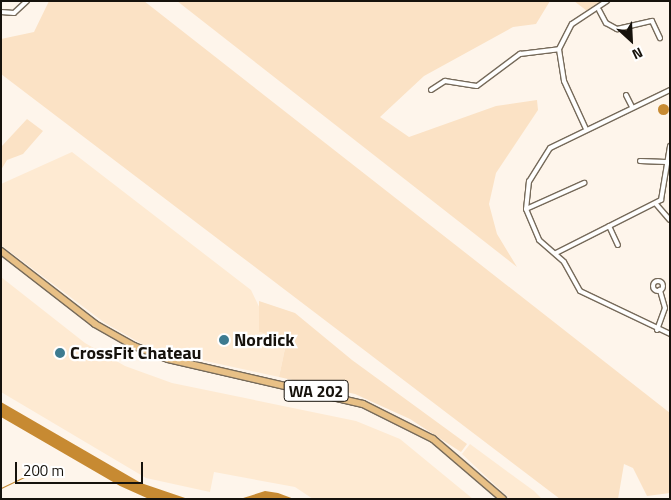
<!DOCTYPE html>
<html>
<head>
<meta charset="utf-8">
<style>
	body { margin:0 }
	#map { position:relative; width:671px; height:500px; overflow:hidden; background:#fef5eb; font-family:"Titillium Web",sans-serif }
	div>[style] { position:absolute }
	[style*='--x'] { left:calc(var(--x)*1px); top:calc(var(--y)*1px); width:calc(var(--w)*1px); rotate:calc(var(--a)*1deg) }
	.built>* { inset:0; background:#feead2 }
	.green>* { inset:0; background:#fbe2c5 }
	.water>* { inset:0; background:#c78a32 }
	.round { border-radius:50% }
	.stream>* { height:1px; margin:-0.5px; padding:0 0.5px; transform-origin:0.5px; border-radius:0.5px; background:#c78a32 }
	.roads { filter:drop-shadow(1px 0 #766a5a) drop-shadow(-1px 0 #766a5a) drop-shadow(0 1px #766a5a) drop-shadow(0 -1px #766a5a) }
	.street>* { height:4px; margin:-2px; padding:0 2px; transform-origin:2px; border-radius:2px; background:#fff }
	.street>.ring { margin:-2px; padding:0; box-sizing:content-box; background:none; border:4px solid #fff; border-radius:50% }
	.primary>* { height:6px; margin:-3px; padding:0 3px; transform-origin:3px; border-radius:3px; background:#e8c086 }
	.dots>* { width:14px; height:14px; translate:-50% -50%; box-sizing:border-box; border:2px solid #fff; border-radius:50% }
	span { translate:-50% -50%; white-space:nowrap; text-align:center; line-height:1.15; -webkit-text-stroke:4.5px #fff; paint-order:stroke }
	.shield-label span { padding:1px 4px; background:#fff; border:1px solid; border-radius:4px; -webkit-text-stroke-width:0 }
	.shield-label { font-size:16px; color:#16120c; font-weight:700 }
	.poi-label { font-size:18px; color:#16120c; font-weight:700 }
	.left { translate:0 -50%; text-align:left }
	.frame { position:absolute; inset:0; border:2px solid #16120c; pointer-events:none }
	.north { position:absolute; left:606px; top:15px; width:50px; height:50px; -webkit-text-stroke:4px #fff; paint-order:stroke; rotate:155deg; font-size:14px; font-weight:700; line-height:20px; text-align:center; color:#16120c }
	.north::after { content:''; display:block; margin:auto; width:18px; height:22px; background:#16120c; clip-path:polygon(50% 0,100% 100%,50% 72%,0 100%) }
	.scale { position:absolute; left:15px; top:462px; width:128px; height:22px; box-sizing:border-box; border:2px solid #16120c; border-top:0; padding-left:6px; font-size:15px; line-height:18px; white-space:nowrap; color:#16120c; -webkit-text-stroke:4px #fff; paint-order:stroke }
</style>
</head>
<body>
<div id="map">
	<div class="built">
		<div style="clip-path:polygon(72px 152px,251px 290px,262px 313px,259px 332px,287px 339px,279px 377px,151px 349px,105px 323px,1px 245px,1px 184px)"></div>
		<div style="clip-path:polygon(1px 277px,85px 343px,125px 366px,172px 383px,356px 421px,400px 439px,473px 499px,313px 499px,295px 487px,214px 472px,210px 492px,146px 478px,1px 392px)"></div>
		<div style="clip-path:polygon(470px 444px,534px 491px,542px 499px,510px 499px,462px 454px)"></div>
	</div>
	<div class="green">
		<div style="clip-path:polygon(49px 1px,144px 1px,670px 413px,670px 493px,647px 496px,633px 468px,624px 464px,618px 499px,560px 499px,1px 74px,1px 39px,34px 32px)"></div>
		<div style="clip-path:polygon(177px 1px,550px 1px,536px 24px,513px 27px,424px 76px,380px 117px,409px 137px,496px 106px,537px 100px,538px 110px,496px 173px,489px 204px,497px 234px,517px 267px)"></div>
		<div style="clip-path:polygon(574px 1px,604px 1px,587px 11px)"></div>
		<div style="clip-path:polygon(27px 119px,43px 131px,23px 154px,7px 160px,1px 170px,1px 147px)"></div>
		<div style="clip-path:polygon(259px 301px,295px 313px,352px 360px,467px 444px,461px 452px,410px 419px,355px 394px,279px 377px,287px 339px,259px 332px)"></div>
	</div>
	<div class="water">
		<div class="round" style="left:657.5px;top:103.5px;width:11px;height:11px"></div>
		<div style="clip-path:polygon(1px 402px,141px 483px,188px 499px,149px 499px,120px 486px,1px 417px)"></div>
		<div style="clip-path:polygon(265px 491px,278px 493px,294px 499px,240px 499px)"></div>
	</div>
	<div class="stream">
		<div style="--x:1;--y:488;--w:47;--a:-25.5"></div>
	</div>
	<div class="roads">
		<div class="street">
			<div style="--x:599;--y:10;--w:15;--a:62"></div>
			<div style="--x:606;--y:23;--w:13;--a:29"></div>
			<div style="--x:617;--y:29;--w:36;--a:-13"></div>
			<div style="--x:652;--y:21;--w:19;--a:65"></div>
			<div style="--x:1;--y:12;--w:13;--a:4"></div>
			<div style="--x:14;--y:13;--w:18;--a:-43"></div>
			<div style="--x:431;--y:90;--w:17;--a:-33"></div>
			<div style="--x:445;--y:81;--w:32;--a:9"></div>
			<div style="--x:477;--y:86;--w:54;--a:-36.7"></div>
			<div style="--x:520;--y:54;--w:39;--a:-7"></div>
			<div style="--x:670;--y:90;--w:133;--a:154.2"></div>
			<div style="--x:550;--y:148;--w:39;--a:122"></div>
			<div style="--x:529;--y:181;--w:28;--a:96"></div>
			<div style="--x:526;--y:209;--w:34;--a:67"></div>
			<div style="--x:539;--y:240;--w:33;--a:41"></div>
			<div style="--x:564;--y:262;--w:33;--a:61"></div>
			<div style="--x:580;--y:291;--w:100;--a:25.5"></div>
			<div style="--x:626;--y:95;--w:13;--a:63"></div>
			<div style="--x:586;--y:129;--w:53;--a:-114.6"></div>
			<div style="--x:564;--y:81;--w:32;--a:-99"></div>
			<div style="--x:559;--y:49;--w:28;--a:-63"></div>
			<div style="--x:572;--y:24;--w:42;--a:-33.3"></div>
			<div style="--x:640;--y:161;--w:26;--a:2"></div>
			<div style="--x:656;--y:204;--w:21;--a:49"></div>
			<div style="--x:526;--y:209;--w:64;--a:-24.1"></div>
			<div style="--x:609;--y:226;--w:21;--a:65"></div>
			<div style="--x:556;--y:253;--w:118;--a:-26.8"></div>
			<div style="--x:661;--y:200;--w:55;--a:-80.5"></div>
			<div class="ring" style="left:653px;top:281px;width:6px;height:6px"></div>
			<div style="--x:657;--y:330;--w:23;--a:-70"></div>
			<div style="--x:665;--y:308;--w:19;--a:-106"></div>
		</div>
		<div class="primary">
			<div style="--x:1;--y:251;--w:119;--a:37.8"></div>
			<div style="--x:95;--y:324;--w:45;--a:29.4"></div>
			<div style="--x:134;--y:346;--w:36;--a:21"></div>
			<div style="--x:168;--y:359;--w:200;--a:13"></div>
			<div style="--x:363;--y:404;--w:78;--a:26.6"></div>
			<div style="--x:433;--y:439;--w:92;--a:40.6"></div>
		</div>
	</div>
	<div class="dots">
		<div style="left:224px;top:340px;background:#3d7b90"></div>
		<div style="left:60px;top:353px;background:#3d7b90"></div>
	</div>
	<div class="shield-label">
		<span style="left:316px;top:391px">WA 202</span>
	</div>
	<div class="poi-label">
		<span class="left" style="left:234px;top:340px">Nordick</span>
		<span class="left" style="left:70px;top:353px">CrossFit Chateau</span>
	</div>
	<div class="frame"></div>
	<div class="north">N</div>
	<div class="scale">200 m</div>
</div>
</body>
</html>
